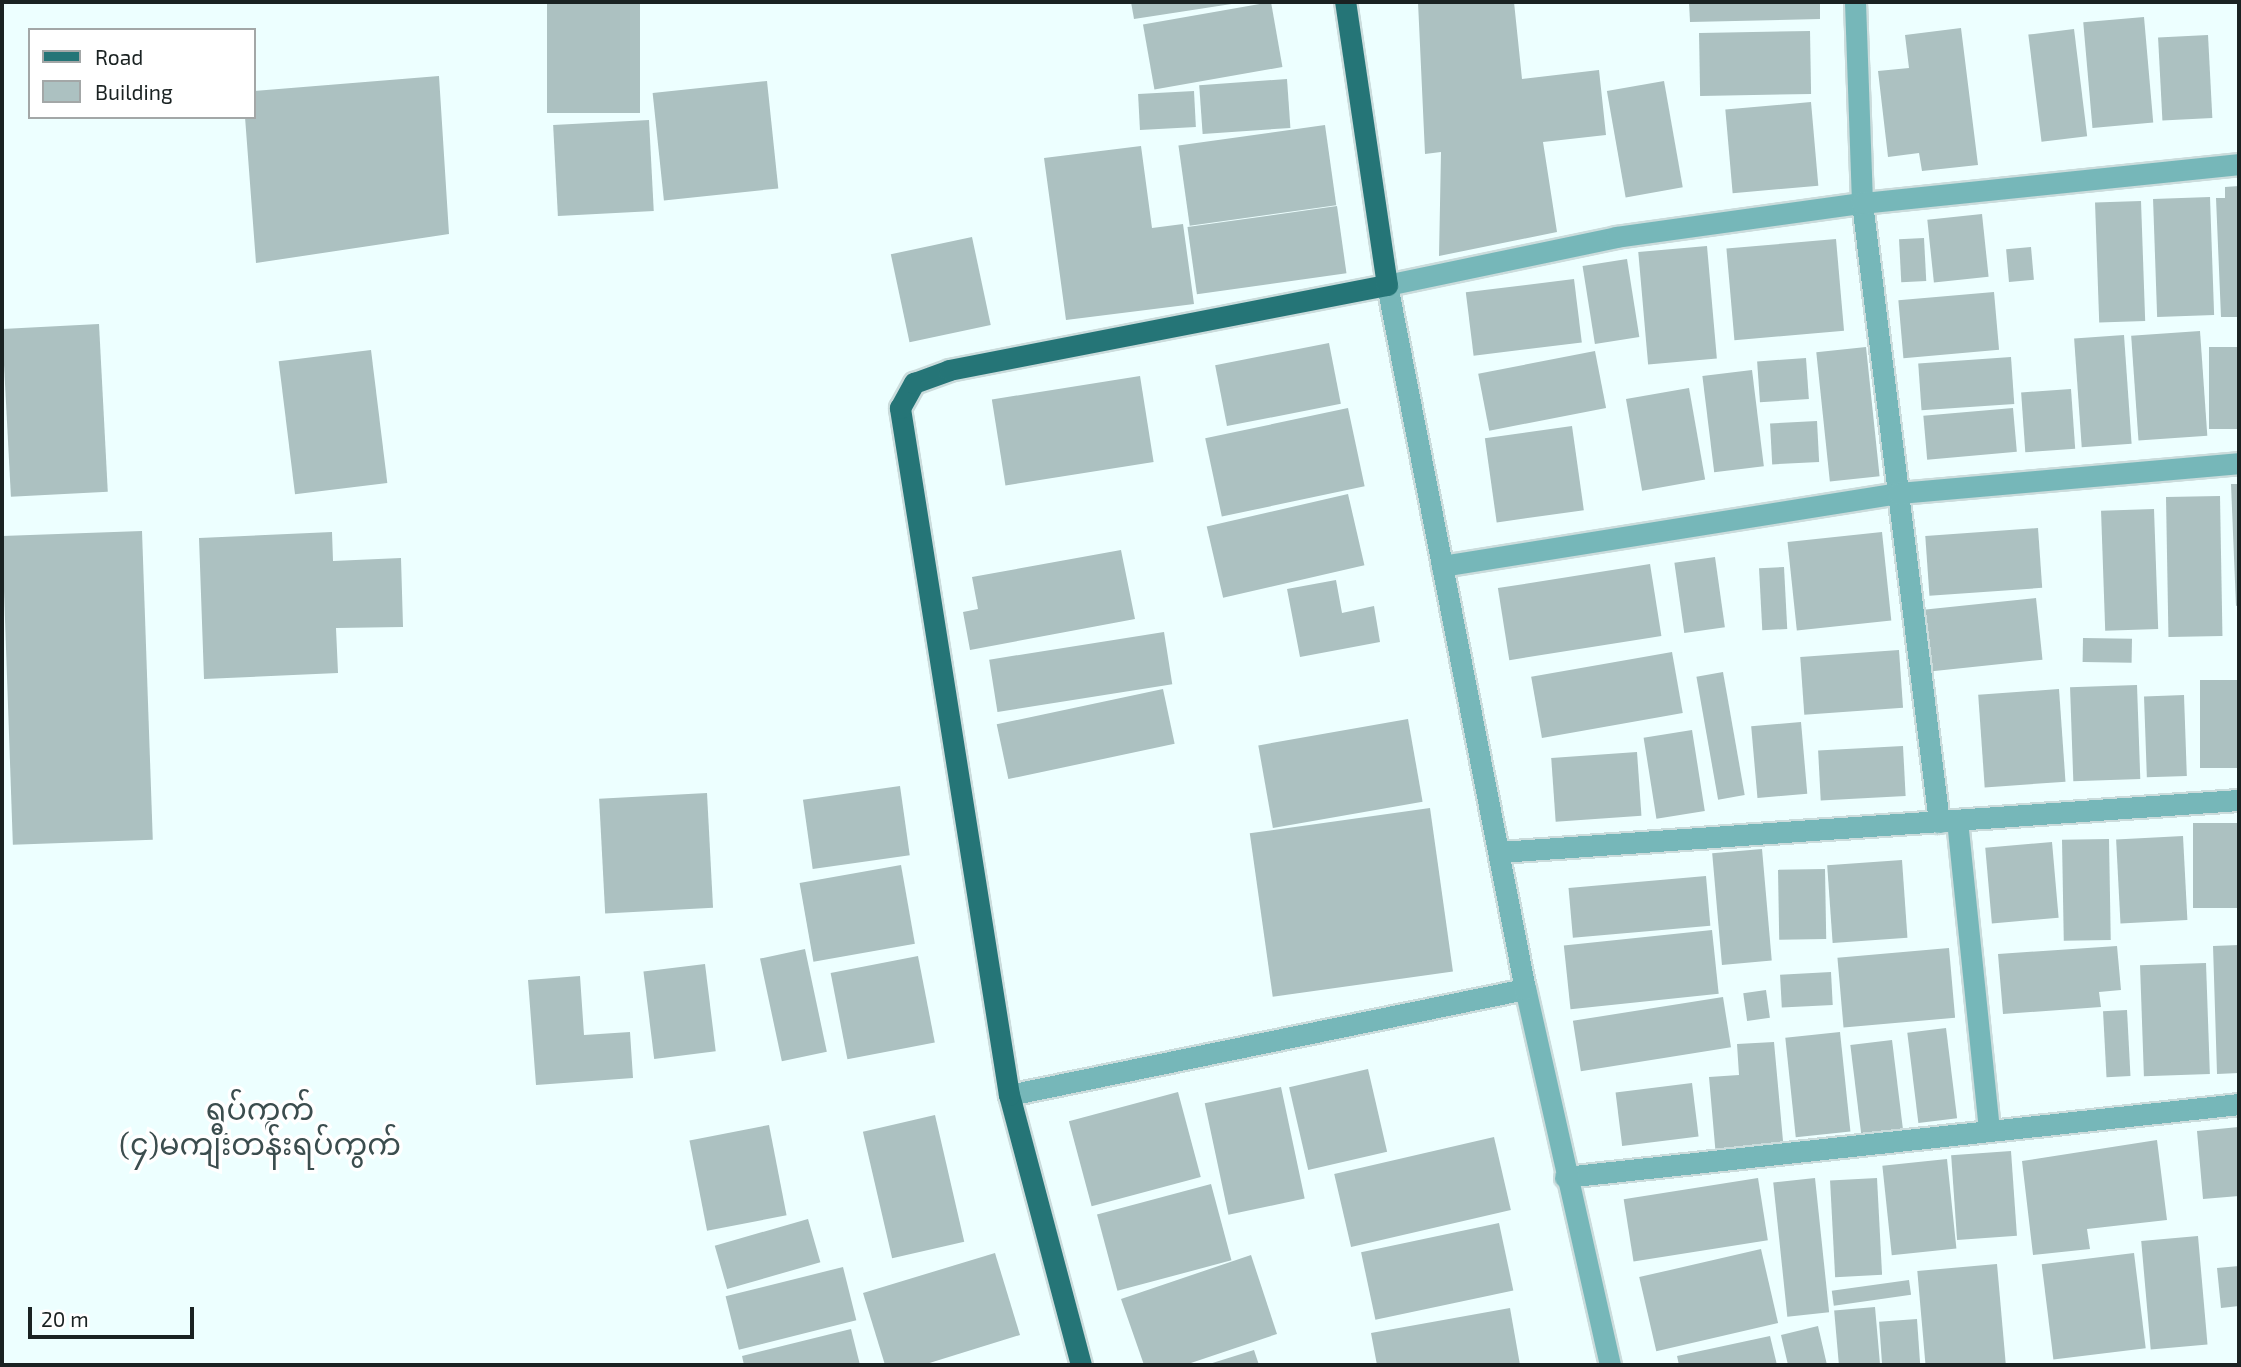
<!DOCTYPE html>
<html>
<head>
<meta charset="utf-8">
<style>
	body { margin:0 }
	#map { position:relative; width:2241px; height:1367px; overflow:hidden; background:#edffff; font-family:"Exo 2","Noto Sans Myanmar",sans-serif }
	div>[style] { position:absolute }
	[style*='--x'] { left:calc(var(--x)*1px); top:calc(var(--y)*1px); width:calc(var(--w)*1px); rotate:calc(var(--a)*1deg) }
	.building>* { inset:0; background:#acc1c1; transform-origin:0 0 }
	.roads { filter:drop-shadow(2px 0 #cbdcdc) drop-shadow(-2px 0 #cbdcdc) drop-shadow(0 2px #cbdcdc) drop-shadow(0 -2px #cbdcdc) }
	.minor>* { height:21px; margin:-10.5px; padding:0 10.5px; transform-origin:10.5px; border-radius:10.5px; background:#76b7b9 }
	.major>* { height:21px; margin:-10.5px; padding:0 10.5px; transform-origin:10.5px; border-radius:10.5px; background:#257577 }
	span { translate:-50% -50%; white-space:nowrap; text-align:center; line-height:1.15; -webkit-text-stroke:7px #fff; paint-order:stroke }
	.quarter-label { font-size:30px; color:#3b4d4e }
	.frame { position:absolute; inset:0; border:4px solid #1a2222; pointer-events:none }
	.legend { position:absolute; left:28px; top:28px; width:228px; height:91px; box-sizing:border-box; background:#fff; border:2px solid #a3a7a7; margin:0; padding:9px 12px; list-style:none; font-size:21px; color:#1a2222 }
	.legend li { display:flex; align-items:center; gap:14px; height:35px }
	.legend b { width:35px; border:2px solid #a3a7a7 }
	.scale { position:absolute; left:28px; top:1307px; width:166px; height:32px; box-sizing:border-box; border:4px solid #1a2222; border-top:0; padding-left:9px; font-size:21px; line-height:24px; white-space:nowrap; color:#1a2222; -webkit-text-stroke:5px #fff; paint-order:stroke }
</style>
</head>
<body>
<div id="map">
	<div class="building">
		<div style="left:547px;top:2px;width:93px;height:111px"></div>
		<div style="clip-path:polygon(1131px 2px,1238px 2px,1238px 3px,1134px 19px)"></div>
		<div style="left:1271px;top:2px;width:66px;height:130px;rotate:80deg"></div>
		<div style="clip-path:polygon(1418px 2px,1514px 2px,1522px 79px,1599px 70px,1606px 135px,1543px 142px,1557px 232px,1439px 256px,1441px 152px,1425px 154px)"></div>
		<div style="clip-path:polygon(1689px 2px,1820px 2px,1820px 19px,1690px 22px)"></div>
		<div style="left:2144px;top:17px;width:106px;height:61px;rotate:85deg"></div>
		<div style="clip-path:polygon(1961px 28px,1978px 165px,1922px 171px,1919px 153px,1888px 157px,1878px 71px,1909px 68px,1905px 35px)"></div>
		<div style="left:2074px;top:29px;width:108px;height:46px;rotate:83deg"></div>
		<div style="left:1810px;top:31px;width:63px;height:111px;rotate:89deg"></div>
		<div style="left:2208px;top:35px;width:83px;height:50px;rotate:87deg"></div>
		<div style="clip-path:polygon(439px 76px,449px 234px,256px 263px,245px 117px,254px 117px,254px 91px)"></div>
		<div style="left:1287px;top:79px;width:49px;height:88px;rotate:86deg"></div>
		<div style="left:767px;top:81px;width:108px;height:115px;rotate:84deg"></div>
		<div style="left:1664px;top:81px;width:108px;height:58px;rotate:80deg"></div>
		<div style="left:1194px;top:91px;width:36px;height:56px;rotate:87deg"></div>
		<div style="left:1811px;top:102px;width:84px;height:86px;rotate:85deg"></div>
		<div style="left:649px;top:120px;width:91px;height:96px;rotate:87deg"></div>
		<div style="left:1325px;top:125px;width:81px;height:148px;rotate:82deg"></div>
		<div style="clip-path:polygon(1141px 146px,1152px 228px,1183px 224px,1194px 304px,1066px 320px,1044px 158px)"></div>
		<div style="clip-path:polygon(2239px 186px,2239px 317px,2221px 317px,2216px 198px,2225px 198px,2225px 187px)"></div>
		<div style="left:2210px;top:197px;width:118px;height:57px;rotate:88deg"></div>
		<div style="left:2141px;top:201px;width:120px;height:46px;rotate:88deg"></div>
		<div style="left:1337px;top:206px;width:68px;height:151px;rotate:82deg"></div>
		<div style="left:1982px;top:214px;width:63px;height:55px;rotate:84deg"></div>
		<div style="left:972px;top:237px;width:90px;height:83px;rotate:78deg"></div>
		<div style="left:1924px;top:238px;width:43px;height:25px;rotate:87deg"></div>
		<div style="left:1836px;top:239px;width:92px;height:110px;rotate:85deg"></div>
		<div style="left:1707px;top:246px;width:113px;height:69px;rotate:85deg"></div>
		<div style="left:2031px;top:247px;width:33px;height:25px;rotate:85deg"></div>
		<div style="left:1627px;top:259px;width:79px;height:45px;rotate:81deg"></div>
		<div style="left:1574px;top:279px;width:64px;height:109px;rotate:83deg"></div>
		<div style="left:1994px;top:292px;width:58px;height:96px;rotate:85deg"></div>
		<div style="left:99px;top:324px;width:168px;height:97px;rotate:87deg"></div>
		<div style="left:2200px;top:331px;width:105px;height:69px;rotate:86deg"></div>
		<div style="left:2124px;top:335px;width:109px;height:50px;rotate:86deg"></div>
		<div style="left:1329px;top:343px;width:62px;height:116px;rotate:79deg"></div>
		<div style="left:1866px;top:347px;width:130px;height:50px;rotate:84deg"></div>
		<div style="left:2239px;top:347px;width:82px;height:30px;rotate:90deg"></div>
		<div style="left:371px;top:350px;width:134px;height:93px;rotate:83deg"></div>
		<div style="left:1595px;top:351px;width:58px;height:119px;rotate:79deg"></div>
		<div style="left:2011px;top:357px;width:47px;height:93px;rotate:86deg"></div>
		<div style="left:1806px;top:358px;width:41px;height:49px;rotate:86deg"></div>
		<div style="left:1752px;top:370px;width:97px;height:50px;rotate:83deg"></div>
		<div style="left:1140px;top:376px;width:87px;height:150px;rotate:81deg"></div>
		<div style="left:1689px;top:388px;width:93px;height:64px;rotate:80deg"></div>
		<div style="left:2071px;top:389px;width:60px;height:50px;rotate:86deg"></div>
		<div style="left:1348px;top:408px;width:80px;height:146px;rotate:78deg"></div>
		<div style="left:2013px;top:408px;width:44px;height:90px;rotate:85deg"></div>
		<div style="left:1817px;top:421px;width:41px;height:47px;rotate:87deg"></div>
		<div style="left:1572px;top:426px;width:85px;height:88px;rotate:82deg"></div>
		<div style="clip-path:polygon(2231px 484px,2239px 484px,2239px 605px,2236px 606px)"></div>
		<div style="left:1348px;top:494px;width:73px;height:145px;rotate:77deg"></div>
		<div style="left:2220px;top:496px;width:140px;height:54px;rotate:89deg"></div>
		<div style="left:2154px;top:509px;width:120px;height:53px;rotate:88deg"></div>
		<div style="left:2038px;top:528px;width:60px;height:113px;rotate:86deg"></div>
		<div style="left:142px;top:531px;width:309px;height:140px;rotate:88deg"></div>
		<div style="clip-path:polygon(332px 532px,333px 561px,401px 558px,403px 627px,336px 628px,338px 673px,204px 679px,199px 538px)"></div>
		<div style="left:1882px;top:532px;width:89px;height:95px;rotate:84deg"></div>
		<div style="clip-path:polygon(1121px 550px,1135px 619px,970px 650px,963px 612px,978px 609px,972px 577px)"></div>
		<div style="left:1715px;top:557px;width:71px;height:41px;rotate:82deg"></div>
		<div style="left:1650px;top:564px;width:73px;height:154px;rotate:81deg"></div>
		<div style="left:1784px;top:567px;width:62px;height:25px;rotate:87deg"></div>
		<div style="clip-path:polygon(1336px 580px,1342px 613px,1374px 606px,1380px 642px,1300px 657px,1287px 589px)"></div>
		<div style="left:2036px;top:598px;width:62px;height:118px;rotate:84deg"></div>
		<div style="left:1164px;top:632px;width:53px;height:177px;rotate:81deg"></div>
		<div style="left:2083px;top:638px;width:49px;height:24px;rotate:1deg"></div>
		<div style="left:1899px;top:650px;width:58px;height:99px;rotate:86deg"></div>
		<div style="left:1672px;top:652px;width:62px;height:143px;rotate:80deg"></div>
		<div style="left:1723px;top:672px;width:125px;height:27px;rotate:80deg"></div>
		<div style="left:2239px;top:680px;width:88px;height:39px;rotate:90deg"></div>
		<div style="left:2137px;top:685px;width:94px;height:67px;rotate:88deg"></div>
		<div style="left:1163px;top:689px;width:56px;height:170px;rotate:78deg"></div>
		<div style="left:2059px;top:689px;width:93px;height:81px;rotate:86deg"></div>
		<div style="left:2184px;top:695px;width:81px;height:40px;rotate:88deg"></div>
		<div style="left:1408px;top:719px;width:84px;height:152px;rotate:80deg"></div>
		<div style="left:1801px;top:722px;width:72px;height:50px;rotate:85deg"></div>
		<div style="left:1692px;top:730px;width:82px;height:49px;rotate:81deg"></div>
		<div style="left:1903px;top:746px;width:50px;height:85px;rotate:87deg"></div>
		<div style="left:1637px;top:752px;width:64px;height:86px;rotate:86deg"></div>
		<div style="left:900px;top:786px;width:70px;height:98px;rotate:82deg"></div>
		<div style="left:707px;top:793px;width:115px;height:108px;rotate:87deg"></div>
		<div style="left:1430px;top:808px;width:165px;height:182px;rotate:82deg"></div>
		<div style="left:2239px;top:823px;width:85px;height:46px;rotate:90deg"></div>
		<div style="left:2183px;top:836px;width:84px;height:67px;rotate:87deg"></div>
		<div style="left:2109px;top:839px;width:101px;height:47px;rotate:89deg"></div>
		<div style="left:2052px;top:842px;width:76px;height:67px;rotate:85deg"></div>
		<div style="left:1762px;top:849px;width:112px;height:50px;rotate:85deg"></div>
		<div style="left:1902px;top:860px;width:78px;height:75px;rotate:86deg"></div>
		<div style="left:901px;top:865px;width:80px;height:103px;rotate:80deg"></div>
		<div style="left:1825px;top:869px;width:70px;height:47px;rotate:89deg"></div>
		<div style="left:1706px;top:876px;width:50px;height:138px;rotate:85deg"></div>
		<div style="left:1712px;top:930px;width:64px;height:149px;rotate:84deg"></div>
		<div style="clip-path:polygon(2239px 945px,2239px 1073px,2217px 1074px,2213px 946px)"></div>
		<div style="clip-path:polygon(2117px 946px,2121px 990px,2099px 992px,2101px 1007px,2003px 1014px,1998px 954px)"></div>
		<div style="left:1949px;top:948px;width:70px;height:112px;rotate:85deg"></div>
		<div style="left:805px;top:949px;width:105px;height:46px;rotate:78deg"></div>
		<div style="left:918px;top:956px;width:88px;height:89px;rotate:79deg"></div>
		<div style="left:2206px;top:963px;width:111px;height:66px;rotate:88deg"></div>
		<div style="left:705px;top:964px;width:88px;height:62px;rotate:83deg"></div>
		<div style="left:1831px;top:972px;width:33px;height:51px;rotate:87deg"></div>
		<div style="clip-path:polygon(580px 976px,584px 1035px,630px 1032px,633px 1078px,536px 1085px,528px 980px)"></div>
		<div style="left:1766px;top:990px;width:28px;height:23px;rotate:82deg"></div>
		<div style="left:1723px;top:997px;width:51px;height:152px;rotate:81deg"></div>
		<div style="left:2127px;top:1010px;width:66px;height:24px;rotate:87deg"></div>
		<div style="left:1946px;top:1028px;width:91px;height:39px;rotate:83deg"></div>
		<div style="left:1840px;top:1032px;width:100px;height:55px;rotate:84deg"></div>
		<div style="left:1892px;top:1040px;width:94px;height:42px;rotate:83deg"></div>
		<div style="clip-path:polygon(1774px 1042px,1784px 1152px,1716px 1157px,1709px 1077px,1739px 1075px,1737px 1044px)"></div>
		<div style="left:1368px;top:1069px;width:85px;height:81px;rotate:77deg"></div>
		<div style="left:1692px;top:1083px;width:54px;height:77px;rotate:83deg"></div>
		<div style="left:1281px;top:1087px;width:114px;height:78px;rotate:78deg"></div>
		<div style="left:1178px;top:1092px;width:88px;height:113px;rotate:75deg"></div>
		<div style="left:935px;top:1115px;width:130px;height:74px;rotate:77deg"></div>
		<div style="left:769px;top:1125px;width:92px;height:81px;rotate:79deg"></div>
		<div style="clip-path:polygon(2239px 1127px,2239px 1196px,2203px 1199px,2197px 1131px)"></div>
		<div style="left:1494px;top:1137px;width:75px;height:164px;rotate:77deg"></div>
		<div style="clip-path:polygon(2157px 1140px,2167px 1220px,2087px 1229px,2090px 1249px,2033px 1255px,2022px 1161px)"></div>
		<div style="left:2011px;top:1151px;width:85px;height:60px;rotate:86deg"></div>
		<div style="left:1947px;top:1159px;width:90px;height:65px;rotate:84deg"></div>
		<div style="left:1758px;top:1178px;width:63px;height:136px;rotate:81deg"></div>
		<div style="left:1815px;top:1178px;width:135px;height:42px;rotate:84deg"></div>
		<div style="left:1877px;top:1178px;width:97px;height:47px;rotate:87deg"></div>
		<div style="left:1211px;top:1184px;width:79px;height:118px;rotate:75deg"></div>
		<div style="left:808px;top:1219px;width:45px;height:97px;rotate:74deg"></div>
		<div style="left:1499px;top:1223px;width:69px;height:141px;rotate:78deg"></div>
		<div style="left:2198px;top:1236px;width:109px;height:57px;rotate:85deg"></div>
		<div style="left:1761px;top:1249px;width:76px;height:125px;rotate:77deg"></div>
		<div style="clip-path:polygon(995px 1253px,1020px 1335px,923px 1365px,885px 1365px,863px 1293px)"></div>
		<div style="left:2134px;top:1253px;width:96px;height:93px;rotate:83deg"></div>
		<div style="clip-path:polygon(1251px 1255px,1277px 1334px,1185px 1365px,1144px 1365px,1121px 1299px)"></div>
		<div style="left:1997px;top:1264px;width:101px;height:80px;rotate:85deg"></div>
		<div style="clip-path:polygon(2239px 1266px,2239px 1306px,2221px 1308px,2217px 1268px)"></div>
		<div style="left:843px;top:1267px;width:55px;height:121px;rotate:76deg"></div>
		<div style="left:1909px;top:1280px;width:15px;height:78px;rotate:82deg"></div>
		<div style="left:1875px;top:1307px;width:58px;height:41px;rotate:85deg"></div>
		<div style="clip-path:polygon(1510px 1308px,1520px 1365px,1377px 1365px,1371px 1333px)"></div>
		<div style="left:1917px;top:1319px;width:46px;height:38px;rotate:86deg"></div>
		<div style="clip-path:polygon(1818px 1326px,1827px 1365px,1788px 1365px,1781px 1335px)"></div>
		<div style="clip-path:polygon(851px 1329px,860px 1365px,744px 1365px,742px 1356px)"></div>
		<div style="clip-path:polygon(1770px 1336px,1777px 1365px,1679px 1365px,1677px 1356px)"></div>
		<div style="clip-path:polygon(1254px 1350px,1259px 1365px,1206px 1365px)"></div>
	</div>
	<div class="roads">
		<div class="minor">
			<div style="--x:1855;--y:2;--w:201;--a:88"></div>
			<div style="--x:1862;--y:203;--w:624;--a:82.91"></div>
			<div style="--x:1442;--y:566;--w:462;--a:-9.1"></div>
			<div style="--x:1898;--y:493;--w:342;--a:-5"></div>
			<div style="--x:1957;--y:820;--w:312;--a:84.1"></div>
			<div style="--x:1500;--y:852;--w:741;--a:-4.03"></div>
			<div style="--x:1009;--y:1095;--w:527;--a:-11.61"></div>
			<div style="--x:1565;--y:1177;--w:678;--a:-6.18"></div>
			<div style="--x:1610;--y:1365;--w:385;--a:-102.7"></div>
			<div style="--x:1525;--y:989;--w:717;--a:-101.09"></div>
			<div style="--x:1387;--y:285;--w:234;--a:-11.8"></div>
			<div style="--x:1616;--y:237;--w:248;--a:-7.9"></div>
			<div style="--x:1862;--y:203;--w:379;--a:-5.9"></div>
		</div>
		<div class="major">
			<div style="--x:1081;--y:1365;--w:279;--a:-104.9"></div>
			<div style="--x:1009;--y:1095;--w:696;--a:-99.02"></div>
			<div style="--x:900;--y:408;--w:29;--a:-61"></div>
			<div style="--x:914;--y:383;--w:37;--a:-20"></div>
			<div style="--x:949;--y:370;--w:446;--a:-11"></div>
			<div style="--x:1387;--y:285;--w:286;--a:-98.4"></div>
		</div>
	</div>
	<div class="quarter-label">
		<span style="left:260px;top:1125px">ရပ်ကွက်<br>(၄)မကျီးတန်းရပ်ကွက်</span>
	</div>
	<div class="frame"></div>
	<ul class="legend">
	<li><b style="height:9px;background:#257577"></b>Road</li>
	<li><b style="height:19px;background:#acc1c1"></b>Building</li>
	</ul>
	<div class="scale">20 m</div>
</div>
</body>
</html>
